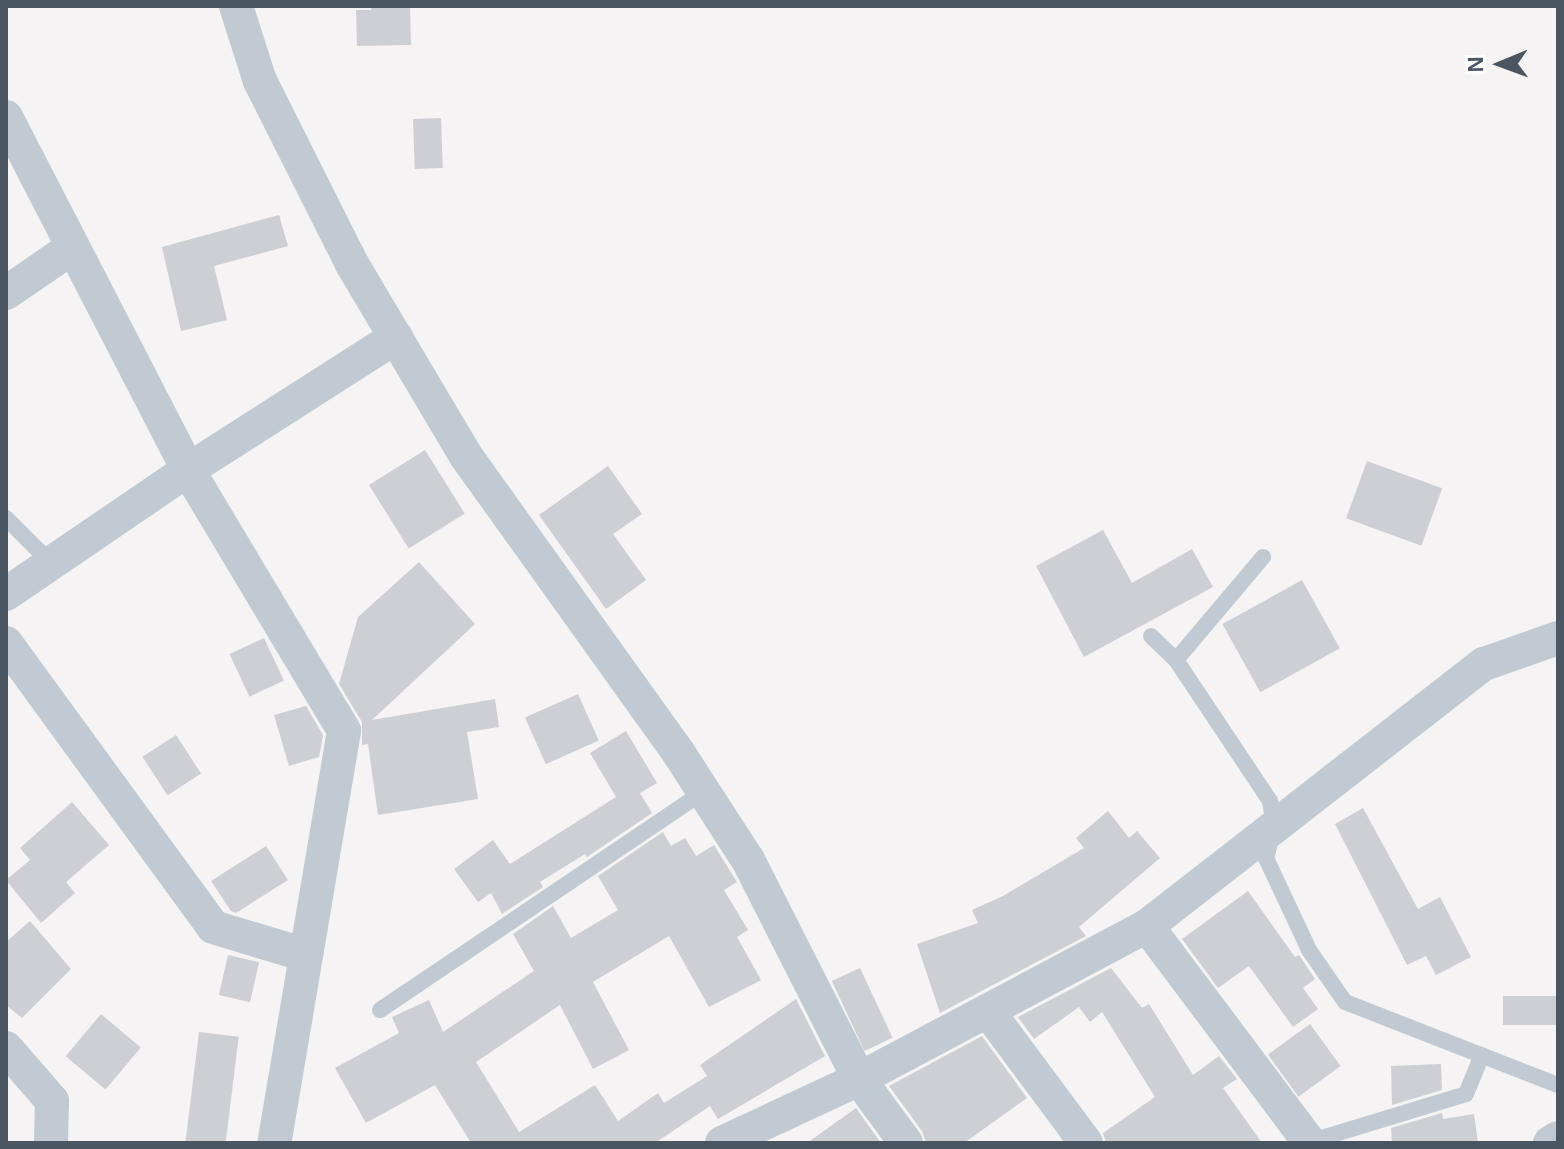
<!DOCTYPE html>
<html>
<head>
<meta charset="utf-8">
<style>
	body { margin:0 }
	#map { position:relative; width:1564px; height:1149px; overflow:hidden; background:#f5f3f3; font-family:Helvetica,sans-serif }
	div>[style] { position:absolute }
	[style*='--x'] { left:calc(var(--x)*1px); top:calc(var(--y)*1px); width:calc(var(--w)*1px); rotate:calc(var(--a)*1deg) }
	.building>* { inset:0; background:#cdcfd5; transform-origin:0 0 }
	.service>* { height:16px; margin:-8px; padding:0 8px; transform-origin:8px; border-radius:8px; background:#c1cad2 }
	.minor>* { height:34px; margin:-17px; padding:0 17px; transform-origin:17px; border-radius:17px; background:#c1cad2 }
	span { translate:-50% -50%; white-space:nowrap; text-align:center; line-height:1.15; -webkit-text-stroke:7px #fff; paint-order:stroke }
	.frame { position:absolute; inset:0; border:8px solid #4a5661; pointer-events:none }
	.north { position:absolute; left:1460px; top:24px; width:80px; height:80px; -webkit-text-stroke:6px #fff; paint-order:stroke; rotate:269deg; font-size:22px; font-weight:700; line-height:32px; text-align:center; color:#4a5661 }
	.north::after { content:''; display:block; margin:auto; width:28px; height:36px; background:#4a5661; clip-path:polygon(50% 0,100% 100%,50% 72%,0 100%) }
</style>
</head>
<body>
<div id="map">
	<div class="building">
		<div style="clip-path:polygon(371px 6px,410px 6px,411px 45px,357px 46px,356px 10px,371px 10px)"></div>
		<div style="left:441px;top:118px;width:50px;height:28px;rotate:88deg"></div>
		<div style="clip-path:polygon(279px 215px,288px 246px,214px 266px,227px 320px,181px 331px,162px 247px)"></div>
		<div style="left:425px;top:450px;width:75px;height:66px;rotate:58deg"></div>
		<div style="left:1367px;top:461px;width:80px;height:61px;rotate:20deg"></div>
		<div style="clip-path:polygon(608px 466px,642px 514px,613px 534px,646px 580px,606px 609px,539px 515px)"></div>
		<div style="clip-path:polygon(1103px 530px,1132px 583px,1192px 549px,1213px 587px,1084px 657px,1036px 566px)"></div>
		<div style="clip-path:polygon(419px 562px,475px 624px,372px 720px,495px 699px,499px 727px,467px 732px,478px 799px,378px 815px,368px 744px,362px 745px,362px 722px,339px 684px,358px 617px)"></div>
		<div style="left:1302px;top:580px;width:78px;height:91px;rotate:61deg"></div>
		<div style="left:264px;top:638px;width:47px;height:38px;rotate:65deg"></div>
		<div style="left:578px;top:694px;width:51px;height:58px;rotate:66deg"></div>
		<div style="clip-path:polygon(306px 706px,323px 735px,319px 757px,289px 766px,274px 715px)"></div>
		<div style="clip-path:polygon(626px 731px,657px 783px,640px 793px,652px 813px,587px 857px,585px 854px,540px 882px,543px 887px,502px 914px,491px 893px,478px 902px,454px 869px,493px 840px,510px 864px,616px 797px,590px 753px)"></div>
		<div style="left:176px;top:735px;width:46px;height:40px;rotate:57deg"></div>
		<div style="clip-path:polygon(72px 802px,109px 845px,66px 882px,75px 893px,41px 923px,6px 880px,30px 860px,20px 848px)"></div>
		<div style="clip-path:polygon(1363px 808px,1418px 909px,1440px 897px,1471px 957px,1436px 975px,1426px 956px,1407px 965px,1335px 824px)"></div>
		<div style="clip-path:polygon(1108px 811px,1129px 838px,1137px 831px,1160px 858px,1079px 927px,1086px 936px,940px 1013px,917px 944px,978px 923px,972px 910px,1003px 896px,1084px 848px,1076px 838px)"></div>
		<div style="clip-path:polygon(663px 832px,671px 846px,685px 838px,696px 856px,714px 845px,737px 882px,724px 890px,748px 930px,737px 937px,761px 980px,709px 1007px,669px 936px,593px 982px,629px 1050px,593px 1069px,560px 1005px,476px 1062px,519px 1132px,595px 1085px,618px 1121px,658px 1093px,664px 1103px,707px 1076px,700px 1065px,796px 999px,825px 1056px,718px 1119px,710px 1106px,655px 1143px,471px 1143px,435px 1085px,366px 1123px,335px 1068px,399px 1033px,392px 1017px,429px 1000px,443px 1032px,534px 971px,513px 934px,553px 906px,571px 938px,618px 910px,598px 876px)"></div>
		<div style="clip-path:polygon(266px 846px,288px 880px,236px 913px,231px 911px,211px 881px)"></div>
		<div style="clip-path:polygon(1248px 891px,1295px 957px,1299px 955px,1315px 979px,1303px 988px,1318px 1009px,1293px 1027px,1249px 966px,1218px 988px,1182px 939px)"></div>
		<div style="clip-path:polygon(30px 921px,71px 969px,22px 1018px,6px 1005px,6px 942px)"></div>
		<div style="left:228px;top:955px;width:32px;height:41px;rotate:13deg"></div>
		<div style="left:860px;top:968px;width:77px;height:31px;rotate:65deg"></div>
		<div style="clip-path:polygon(1111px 968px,1142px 1008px,1149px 1004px,1193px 1075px,1219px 1056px,1237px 1079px,1223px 1088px,1262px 1143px,1106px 1143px,1103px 1133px,1155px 1097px,1102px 1012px,1090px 1022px,1079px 1007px,1034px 1039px,1018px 1017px)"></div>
		<div style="left:1558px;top:996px;width:29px;height:55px;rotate:90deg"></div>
		<div style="left:101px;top:1014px;width:52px;height:55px;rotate:40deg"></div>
		<div style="left:1310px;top:1024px;width:52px;height:52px;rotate:54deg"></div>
		<div style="left:199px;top:1032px;width:40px;height:112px;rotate:7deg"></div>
		<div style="clip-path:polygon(982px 1036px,1027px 1098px,964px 1143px,926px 1143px,922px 1131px,889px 1086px)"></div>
		<div style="clip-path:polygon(1441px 1064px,1442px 1090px,1392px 1105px,1391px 1066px)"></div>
		<div style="clip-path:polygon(856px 1108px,881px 1143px,807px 1143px)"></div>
		<div style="clip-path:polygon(1442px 1113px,1443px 1119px,1474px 1114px,1478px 1143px,1392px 1143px,1391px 1128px)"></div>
	</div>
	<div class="service">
		<div style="--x:6;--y:518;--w:64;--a:45"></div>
		<div style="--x:1151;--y:636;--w:35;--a:44"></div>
		<div style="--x:1176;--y:660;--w:169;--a:56.3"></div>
		<div style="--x:1270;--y:801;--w:26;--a:81"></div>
		<div style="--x:1274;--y:827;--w:32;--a:104"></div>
		<div style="--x:1266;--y:858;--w:102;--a:64.9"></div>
		<div style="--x:1309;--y:950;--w:63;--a:55.3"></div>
		<div style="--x:1345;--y:1002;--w:229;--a:21.3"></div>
		<div style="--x:1176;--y:660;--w:135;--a:-49.8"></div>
		<div style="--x:380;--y:1010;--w:390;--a:-34"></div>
		<div style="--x:1309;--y:1142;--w:164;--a:-17"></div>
		<div style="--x:1466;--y:1094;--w:42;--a:-67.7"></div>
	</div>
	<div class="minor">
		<div style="--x:236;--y:6;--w:79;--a:72.3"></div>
		<div style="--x:260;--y:81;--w:205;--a:63.3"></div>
		<div style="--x:352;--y:264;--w:223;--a:59.3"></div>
		<div style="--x:466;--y:456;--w:364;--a:54.4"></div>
		<div style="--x:678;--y:752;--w:129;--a:57.1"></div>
		<div style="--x:748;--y:860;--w:246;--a:63.1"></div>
		<div style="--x:859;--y:1079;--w:79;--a:53.7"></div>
		<div style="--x:6;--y:117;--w:397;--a:62.7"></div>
		<div style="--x:188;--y:470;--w:304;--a:59.1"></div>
		<div style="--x:344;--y:731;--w:418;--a:99.6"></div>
		<div style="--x:6;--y:293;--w:81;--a:-34.5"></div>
		<div style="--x:6;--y:594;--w:220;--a:-34.3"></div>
		<div style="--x:188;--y:470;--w:247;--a:-32.6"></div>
		<div style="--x:6;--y:643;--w:351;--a:53.9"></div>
		<div style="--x:213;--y:927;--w:97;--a:16.8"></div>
		<div style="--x:1147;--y:926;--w:271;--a:53.1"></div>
		<div style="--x:988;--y:1011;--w:164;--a:53.4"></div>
		<div style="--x:6;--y:1048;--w:70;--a:49"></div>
		<div style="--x:52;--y:1101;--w:42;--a:91.4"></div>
		<div style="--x:722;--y:1143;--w:151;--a:-25"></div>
		<div style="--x:859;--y:1079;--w:326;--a:-28"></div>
		<div style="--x:1147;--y:926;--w:427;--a:-37.9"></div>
		<div style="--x:1484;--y:664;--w:78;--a:-19.4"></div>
		<div style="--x:1550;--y:1143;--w:9;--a:-32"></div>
	</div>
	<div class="frame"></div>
	<div class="north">N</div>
</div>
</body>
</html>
